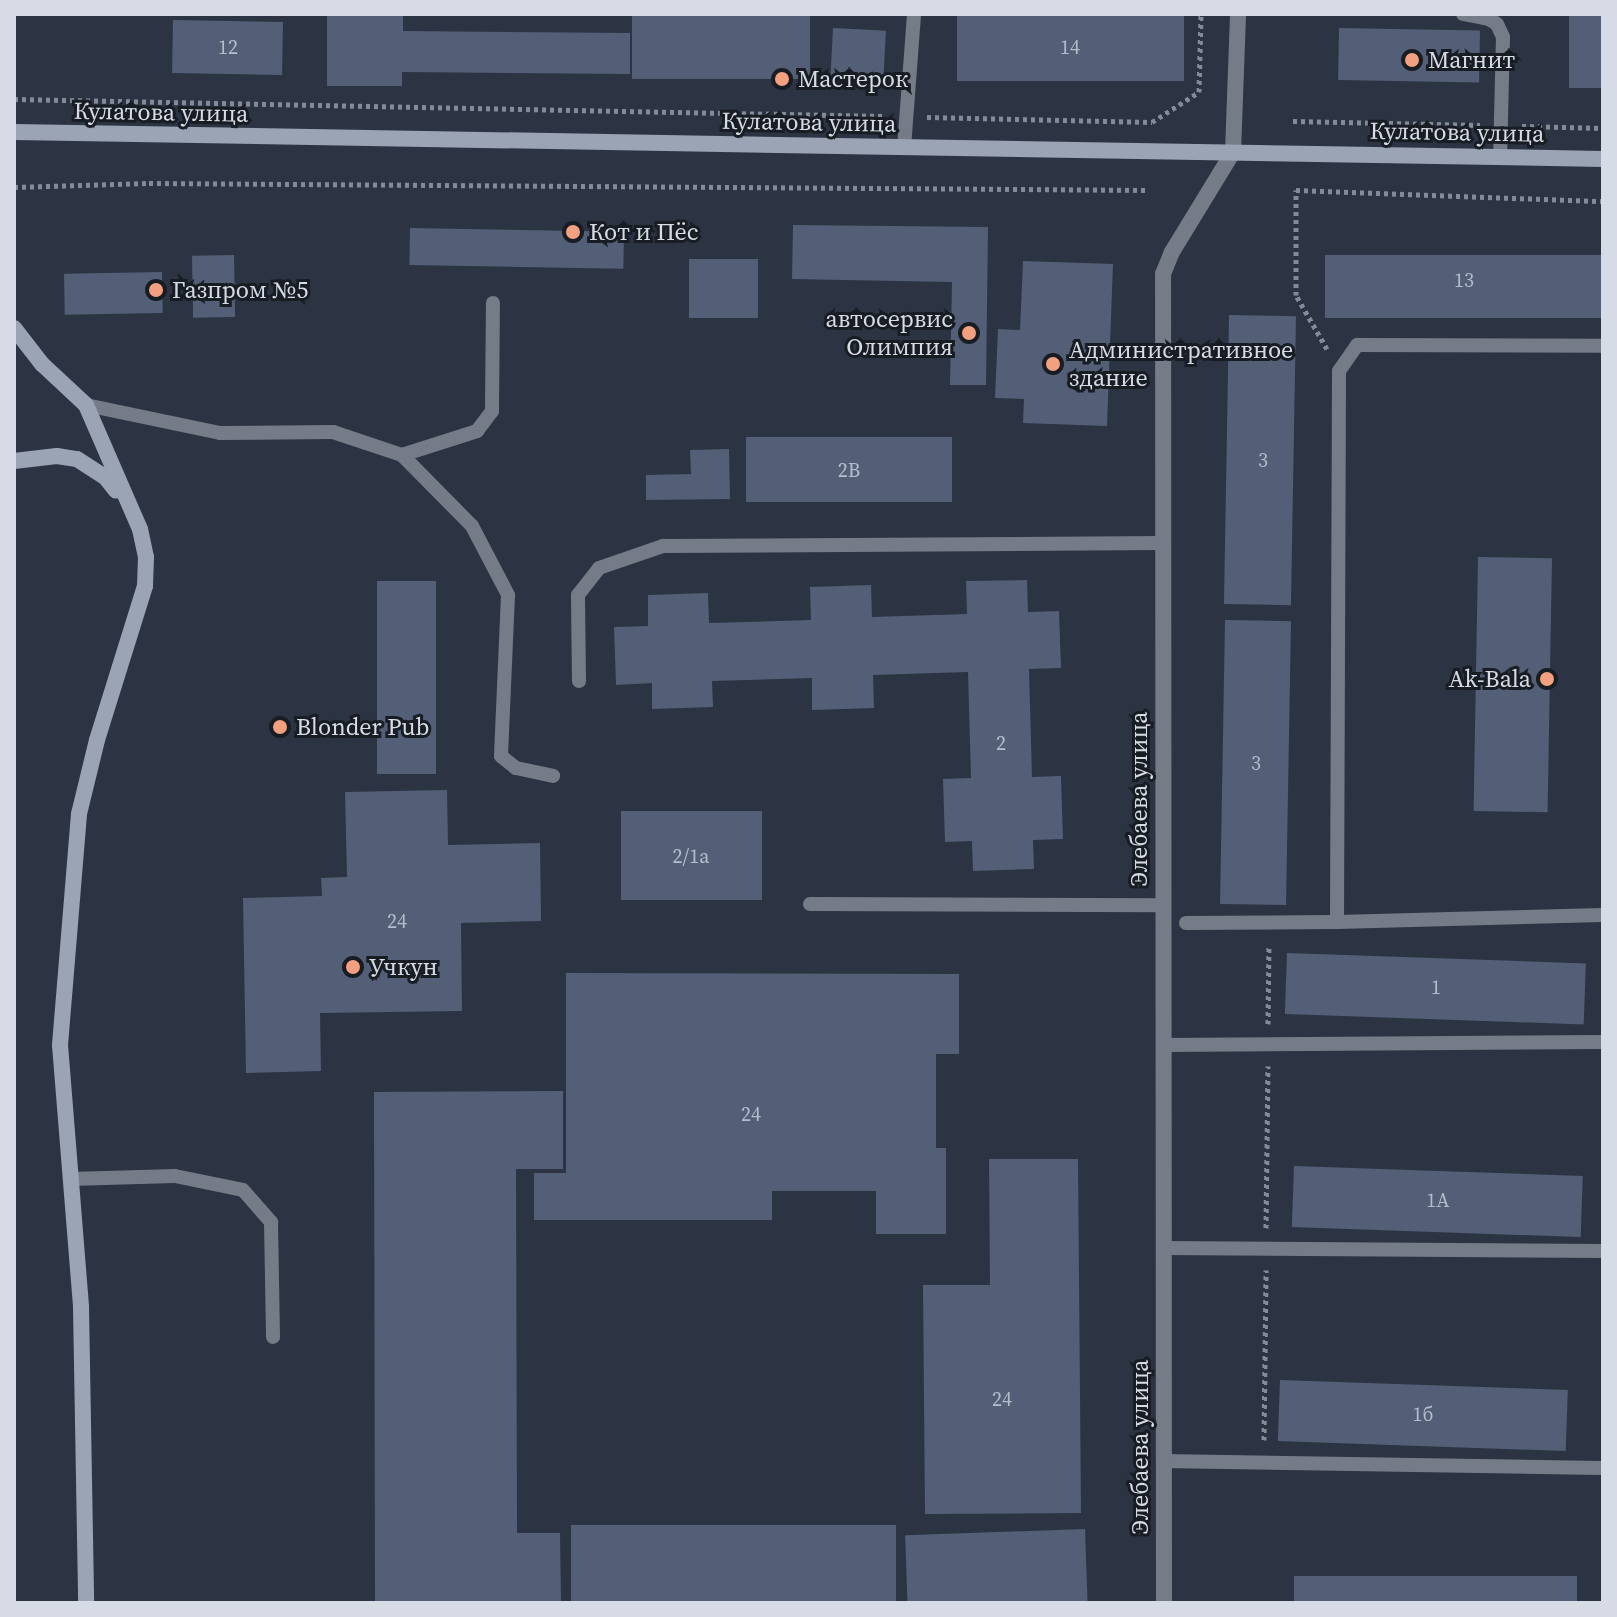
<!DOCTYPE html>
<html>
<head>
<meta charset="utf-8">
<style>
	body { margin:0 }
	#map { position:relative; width:1617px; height:1617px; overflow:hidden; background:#2c3444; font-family:"Source Serif 4",serif }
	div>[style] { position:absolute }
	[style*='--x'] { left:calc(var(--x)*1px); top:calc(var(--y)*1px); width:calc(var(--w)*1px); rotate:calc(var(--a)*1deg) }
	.building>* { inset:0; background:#525f76; transform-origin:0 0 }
	.path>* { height:5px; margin-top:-2.5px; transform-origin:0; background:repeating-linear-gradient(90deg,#848b98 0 4px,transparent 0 8px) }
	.service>* { height:14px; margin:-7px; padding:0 7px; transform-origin:7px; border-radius:7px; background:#767c87 }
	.minor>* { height:16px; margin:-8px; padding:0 8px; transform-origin:8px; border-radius:8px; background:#767c87 }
	.tertiary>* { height:16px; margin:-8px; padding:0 8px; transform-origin:8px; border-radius:8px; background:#767c87 }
	.secondary>* { height:16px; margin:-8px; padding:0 8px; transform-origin:8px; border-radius:8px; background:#9aa4b5 }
	.dots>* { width:22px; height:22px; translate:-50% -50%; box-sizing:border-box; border:4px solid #181c23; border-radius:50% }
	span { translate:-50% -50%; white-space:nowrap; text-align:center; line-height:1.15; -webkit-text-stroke:6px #181c23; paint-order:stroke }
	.number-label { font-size:20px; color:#b5bcca }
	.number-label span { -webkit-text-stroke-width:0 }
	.poi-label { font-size:24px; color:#d6dbe6 }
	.left { translate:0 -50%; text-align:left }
	.right { translate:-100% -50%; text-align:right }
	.street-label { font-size:24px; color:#d6dbe6 }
	.frame { position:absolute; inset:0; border:16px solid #d6dbe6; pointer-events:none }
</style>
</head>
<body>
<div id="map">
	<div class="building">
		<div style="clip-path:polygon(327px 14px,403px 14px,403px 31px,630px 33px,630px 74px,402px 72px,402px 86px,327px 86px)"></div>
		<div style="left:632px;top:14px;width:178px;height:65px"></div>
		<div style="left:957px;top:14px;width:227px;height:67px"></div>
		<div style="left:1569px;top:14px;width:34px;height:74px"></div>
		<div style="left:173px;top:20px;width:110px;height:53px;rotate:1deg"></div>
		<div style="left:833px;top:28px;width:53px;height:51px;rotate:3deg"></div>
		<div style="left:1339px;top:28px;width:141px;height:52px;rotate:1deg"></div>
		<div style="clip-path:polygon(793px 225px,988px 227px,986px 385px,950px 385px,952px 282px,792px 279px)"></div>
		<div style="left:410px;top:228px;width:214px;height:37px;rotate:1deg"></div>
		<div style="left:234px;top:255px;width:62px;height:42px;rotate:89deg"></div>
		<div style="left:1325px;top:255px;width:278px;height:63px"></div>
		<div style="left:689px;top:259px;width:69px;height:59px"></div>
		<div style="clip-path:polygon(1023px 261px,1113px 264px,1107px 426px,1023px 423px,1024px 399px,995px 398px,998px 329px,1020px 330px)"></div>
		<div style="left:162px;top:272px;width:41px;height:98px;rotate:89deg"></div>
		<div style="left:1229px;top:315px;width:67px;height:289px;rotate:1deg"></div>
		<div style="left:952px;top:437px;width:65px;height:206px;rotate:90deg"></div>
		<div style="clip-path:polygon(729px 449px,730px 499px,646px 500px,646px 475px,691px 474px,690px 450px)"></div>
		<div style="left:1478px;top:557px;width:74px;height:254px;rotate:1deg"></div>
		<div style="clip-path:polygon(1027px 580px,1028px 612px,1059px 611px,1061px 668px,1029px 669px,1032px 777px,1061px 776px,1063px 839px,1033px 840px,1034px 869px,973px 871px,972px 841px,945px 842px,943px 779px,971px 778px,968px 672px,873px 675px,874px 708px,812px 710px,812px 678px,712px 681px,713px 707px,652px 709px,652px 683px,616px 685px,614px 627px,648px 626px,648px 595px,708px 593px,709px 623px,811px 620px,810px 587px,871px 585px,872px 617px,967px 614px,966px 581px)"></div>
		<div style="left:436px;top:581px;width:193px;height:59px;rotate:90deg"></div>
		<div style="left:1225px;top:620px;width:66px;height:284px;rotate:1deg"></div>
		<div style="clip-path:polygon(447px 790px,448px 845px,540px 843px,541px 921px,461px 923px,462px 1011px,320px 1013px,321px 1071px,246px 1073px,243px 898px,322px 896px,321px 878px,347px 877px,345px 792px)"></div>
		<div style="left:621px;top:811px;width:141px;height:89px"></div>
		<div style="left:1287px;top:953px;width:299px;height:61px;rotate:2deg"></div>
		<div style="clip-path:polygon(566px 973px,959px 974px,959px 1054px,936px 1054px,936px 1148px,946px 1148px,946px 1234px,876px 1234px,876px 1191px,772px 1191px,772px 1220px,534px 1220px,534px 1173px,566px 1173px)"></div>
		<div style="clip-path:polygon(563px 1091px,563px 1169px,516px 1169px,517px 1533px,560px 1533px,561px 1603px,375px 1603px,374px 1092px)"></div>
		<div style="clip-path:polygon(989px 1159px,1078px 1159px,1081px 1513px,925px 1514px,923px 1285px,990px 1285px)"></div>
		<div style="left:1294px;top:1166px;width:289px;height:61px;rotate:2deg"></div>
		<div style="left:1280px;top:1380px;width:288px;height:61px;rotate:2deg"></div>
		<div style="left:571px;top:1525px;width:325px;height:78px"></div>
		<div style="left:1085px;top:1529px;width:74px;height:180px;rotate:88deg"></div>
		<div style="left:1294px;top:1576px;width:283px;height:27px"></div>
	</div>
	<div class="path">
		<div style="--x:14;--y:99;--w:871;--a:1.12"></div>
		<div style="--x:927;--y:117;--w:225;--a:1.3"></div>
		<div style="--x:1152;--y:122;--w:56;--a:-32.6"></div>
		<div style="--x:1199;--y:92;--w:78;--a:-88.5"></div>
		<div style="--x:1293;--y:121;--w:187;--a:1.2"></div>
		<div style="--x:1522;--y:126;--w:81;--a:1.4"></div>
		<div style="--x:14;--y:187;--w:135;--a:-1.7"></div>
		<div style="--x:149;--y:183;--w:998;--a:0.4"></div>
		<div style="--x:1327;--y:349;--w:62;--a:-119.9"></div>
		<div style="--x:1296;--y:295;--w:105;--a:-90"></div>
		<div style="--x:1296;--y:190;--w:307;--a:2.1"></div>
		<div style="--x:1268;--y:1024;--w:78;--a:-89.3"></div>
		<div style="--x:1266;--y:1228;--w:162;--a:-89.3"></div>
		<div style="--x:1264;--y:1440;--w:170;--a:-89.3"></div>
	</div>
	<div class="service">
		<div style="--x:1463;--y:14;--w:26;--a:11"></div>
		<div style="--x:1489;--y:19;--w:9;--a:32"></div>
		<div style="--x:1497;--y:24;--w:14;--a:65"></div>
		<div style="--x:1503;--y:37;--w:120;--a:91.4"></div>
		<div style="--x:904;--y:148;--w:134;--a:-85.7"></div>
		<div style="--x:86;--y:405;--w:137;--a:11.8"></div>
		<div style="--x:220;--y:433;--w:113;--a:-0.5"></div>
		<div style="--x:333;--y:432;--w:73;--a:18.4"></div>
		<div style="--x:402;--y:455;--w:100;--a:45.4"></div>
		<div style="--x:472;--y:526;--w:78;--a:62.4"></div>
		<div style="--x:508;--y:595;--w:161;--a:92.5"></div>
		<div style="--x:501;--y:756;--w:19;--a:39"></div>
		<div style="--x:516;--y:768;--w:38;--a:12"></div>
		<div style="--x:402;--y:455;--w:79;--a:-17.7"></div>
		<div style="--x:477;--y:431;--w:25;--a:-53"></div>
		<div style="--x:492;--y:411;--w:108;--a:-89.5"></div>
		<div style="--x:579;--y:681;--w:86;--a:-90.7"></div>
		<div style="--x:578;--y:595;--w:34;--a:-52"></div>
		<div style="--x:599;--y:568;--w:68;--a:-19"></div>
		<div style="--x:663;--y:546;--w:500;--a:-0.34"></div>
		<div style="--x:810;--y:904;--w:353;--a:0.2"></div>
		<div style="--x:1337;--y:922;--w:266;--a:-1.5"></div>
		<div style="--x:1186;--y:923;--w:151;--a:-0.4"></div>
		<div style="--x:1337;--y:922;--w:551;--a:-89.79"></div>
		<div style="--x:1339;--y:371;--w:32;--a:-55"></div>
		<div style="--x:1357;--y:345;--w:246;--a:0.2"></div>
		<div style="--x:1163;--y:1045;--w:440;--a:-0.4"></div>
		<div style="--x:70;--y:1179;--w:105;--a:-1.6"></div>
		<div style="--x:175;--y:1176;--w:69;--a:11.6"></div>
		<div style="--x:243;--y:1190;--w:43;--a:48.8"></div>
		<div style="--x:271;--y:1222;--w:115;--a:89"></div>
		<div style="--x:1163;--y:1248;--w:440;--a:0.4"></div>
		<div style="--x:1164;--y:1461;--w:439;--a:0.9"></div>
	</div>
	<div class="minor">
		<div style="--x:1164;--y:1603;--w:1329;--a:-90.04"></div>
		<div style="--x:1163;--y:274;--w:24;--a:-68"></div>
		<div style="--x:1172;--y:252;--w:117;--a:-58.6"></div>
	</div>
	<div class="tertiary">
		<div style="--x:1233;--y:152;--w:138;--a:-87.9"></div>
	</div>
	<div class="secondary">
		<div style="--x:14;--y:132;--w:1589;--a:0.97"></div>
		<div style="--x:14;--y:328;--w:46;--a:52.1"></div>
		<div style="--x:42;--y:364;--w:60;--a:43"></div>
		<div style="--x:86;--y:405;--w:135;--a:66.5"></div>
		<div style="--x:140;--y:529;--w:29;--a:78"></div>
		<div style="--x:146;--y:557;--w:29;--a:92"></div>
		<div style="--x:145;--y:586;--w:161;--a:107.3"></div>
		<div style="--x:97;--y:740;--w:76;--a:103.7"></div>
		<div style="--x:79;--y:814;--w:232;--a:94.7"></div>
		<div style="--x:60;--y:1045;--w:263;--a:85.4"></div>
		<div style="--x:81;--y:1307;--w:296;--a:89"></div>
		<div style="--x:14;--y:461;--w:43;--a:-6.6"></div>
		<div style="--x:57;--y:456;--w:20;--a:9"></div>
		<div style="--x:77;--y:459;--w:35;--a:33"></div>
		<div style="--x:106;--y:478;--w:16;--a:52"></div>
	</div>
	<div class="dots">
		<div style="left:1412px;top:60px;background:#f2a080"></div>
		<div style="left:782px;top:79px;background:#f2a080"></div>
		<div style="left:573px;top:232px;background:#f2a080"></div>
		<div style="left:156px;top:290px;background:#f2a080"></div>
		<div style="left:969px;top:333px;background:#f2a080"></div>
		<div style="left:1053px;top:364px;background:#f2a080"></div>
		<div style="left:1547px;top:679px;background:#f2a080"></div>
		<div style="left:280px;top:727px;background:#f2a080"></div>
		<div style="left:353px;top:967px;background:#f2a080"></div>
	</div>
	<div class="number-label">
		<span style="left:228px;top:47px">12</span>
		<span style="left:1070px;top:47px">14</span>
		<span style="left:1464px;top:280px">13</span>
		<span style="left:1263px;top:460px">3</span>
		<span style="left:849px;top:470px">2В</span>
		<span style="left:1001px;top:743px">2</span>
		<span style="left:1256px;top:763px">3</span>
		<span style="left:691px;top:856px">2/1а</span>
		<span style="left:397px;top:921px">24</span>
		<span style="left:1436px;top:987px">1</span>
		<span style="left:751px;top:1114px">24</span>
		<span style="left:1438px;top:1200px">1А</span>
		<span style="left:1002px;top:1399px">24</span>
		<span style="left:1423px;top:1414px">1б</span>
	</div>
	<div class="poi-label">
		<span class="left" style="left:1428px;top:60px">Магнит</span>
		<span class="left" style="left:798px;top:79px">Мастерок</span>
		<span class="left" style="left:589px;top:232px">Кот и Пёс</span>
		<span class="left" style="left:172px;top:290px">Газпром №5</span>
		<span class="right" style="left:953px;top:333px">автосервис<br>Олимпия</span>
		<span class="left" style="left:1069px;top:364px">Административное<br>здание</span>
		<span class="right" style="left:1531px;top:679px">Ak-Bala</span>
		<span class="left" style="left:296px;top:727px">Blonder Pub</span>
		<span class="left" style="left:369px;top:967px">Учкун</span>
	</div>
	<div class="street-label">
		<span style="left:161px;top:112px;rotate:1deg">Кулатова улица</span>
		<span style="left:809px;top:122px;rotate:1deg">Кулатова улица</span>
		<span style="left:1457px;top:132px;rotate:1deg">Кулатова улица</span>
		<span style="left:1139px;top:799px;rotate:-90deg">Элебаева улица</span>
		<span style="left:1140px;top:1447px;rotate:-90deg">Элебаева улица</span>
	</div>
	<div class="frame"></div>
</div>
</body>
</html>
